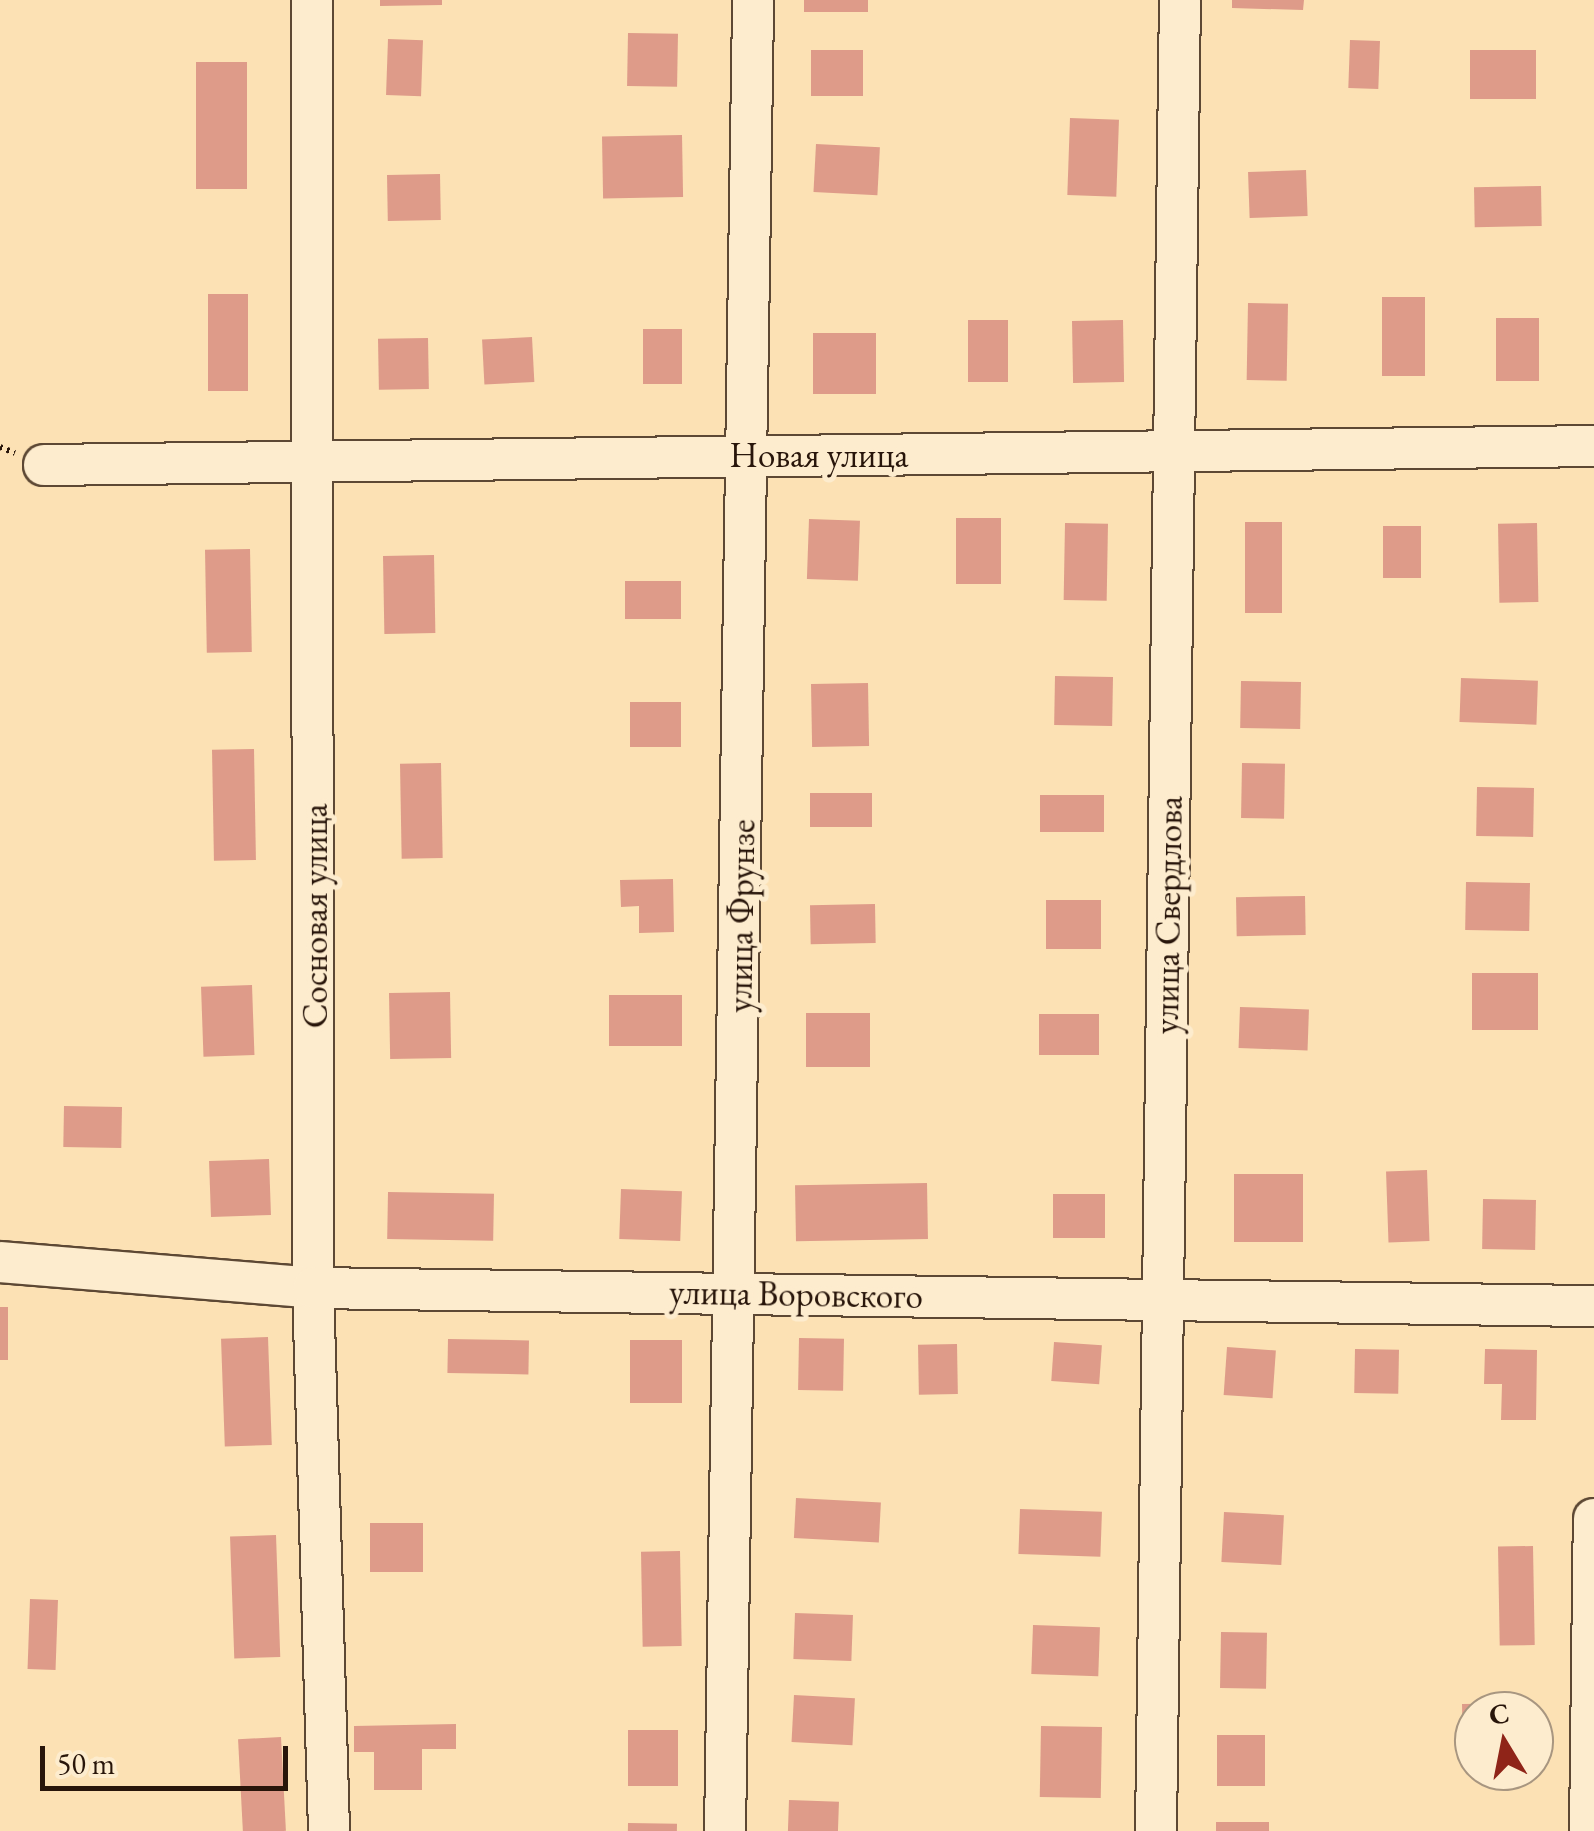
<!DOCTYPE html>
<html>
<head>
<meta charset="utf-8">
<style>
	body { margin:0 }
	#map { position:relative; width:1594px; height:1831px; overflow:hidden; background:#fce1b4; font-family:"EB Garamond",serif }
	div>[style] { position:absolute }
	[style*='--x'] { left:calc(var(--x)*1px); top:calc(var(--y)*1px); width:calc(var(--w)*1px); rotate:calc(var(--a)*1deg) }
	.building>* { inset:0; background:#de9b89; transform-origin:0 0 }
	.path>* { height:6px; margin-top:-3px; transform-origin:0; background:repeating-linear-gradient(90deg,#28150a 0 2.5px,transparent 0 7.5px) }
	.roads { filter:drop-shadow(2px 0 #5d4834) drop-shadow(-2px 0 #5d4834) drop-shadow(0 2px #5d4834) drop-shadow(0 -2px #5d4834) }
	.minor>* { height:40px; margin:-20px; padding:0 20px; transform-origin:20px; border-radius:20px; background:#fdecce }
	span { translate:-50% -50%; white-space:nowrap; text-align:center; line-height:1.15; -webkit-text-stroke:10px #fdecce; paint-order:stroke }
	.street-label { font-size:35px; color:#28150a }
	.north { position:absolute; left:1454px; top:1691px; width:100px; height:100px; box-sizing:border-box; background:#fdecce; border:2px solid #a89680; border-radius:50%; rotate:350deg; font-size:28px; font-weight:700; line-height:40px; text-align:center; color:#28150a }
	.north::after { content:''; display:block; margin:auto; width:35px; height:45px; background:#8f2418; clip-path:polygon(50% 0,100% 100%,50% 72%,0 100%) }
	.scale { position:absolute; left:40px; top:1746px; width:248px; height:45px; box-sizing:border-box; border:5px solid #28150a; border-top:0; padding-left:12px; font-size:30px; line-height:35px; white-space:nowrap; color:#28150a; -webkit-text-stroke:8px #fdecce; paint-order:stroke }
</style>
</head>
<body>
<div id="map">
	<div class="building">
		<div style="clip-path:polygon(380px 0,442px 0,442px 5px,380px 6px)"></div>
		<div style="left:804px;top:0;width:64px;height:12px"></div>
		<div style="clip-path:polygon(1232px 0,1304px 0,1303px 10px,1232px 8px)"></div>
		<div style="left:628px;top:33px;width:50px;height:53px;rotate:1deg"></div>
		<div style="left:388px;top:39px;width:35px;height:56px;rotate:2deg"></div>
		<div style="left:1350px;top:40px;width:30px;height:48px;rotate:2deg"></div>
		<div style="left:863px;top:50px;width:46px;height:52px;rotate:90deg"></div>
		<div style="left:1470px;top:50px;width:66px;height:49px"></div>
		<div style="left:196px;top:62px;width:51px;height:127px"></div>
		<div style="left:1070px;top:118px;width:49px;height:77px;rotate:2deg"></div>
		<div style="left:682px;top:135px;width:62px;height:80px;rotate:89deg"></div>
		<div style="left:816px;top:144px;width:64px;height:48px;rotate:3deg"></div>
		<div style="left:1306px;top:170px;width:46px;height:58px;rotate:88deg"></div>
		<div style="left:440px;top:174px;width:46px;height:53px;rotate:89deg"></div>
		<div style="left:1541px;top:186px;width:40px;height:67px;rotate:89deg"></div>
		<div style="left:208px;top:294px;width:40px;height:97px"></div>
		<div style="left:1382px;top:297px;width:43px;height:79px"></div>
		<div style="left:1248px;top:303px;width:40px;height:77px;rotate:1deg"></div>
		<div style="left:1496px;top:318px;width:43px;height:63px"></div>
		<div style="left:968px;top:320px;width:40px;height:62px"></div>
		<div style="left:1123px;top:320px;width:62px;height:51px;rotate:89deg"></div>
		<div style="left:682px;top:329px;width:55px;height:39px;rotate:90deg"></div>
		<div style="left:813px;top:333px;width:63px;height:61px"></div>
		<div style="left:532px;top:337px;width:45px;height:50px;rotate:87deg"></div>
		<div style="left:428px;top:338px;width:51px;height:50px;rotate:89deg"></div>
		<div style="left:956px;top:518px;width:45px;height:66px"></div>
		<div style="left:809px;top:519px;width:51px;height:60px;rotate:2deg"></div>
		<div style="left:1245px;top:522px;width:37px;height:91px"></div>
		<div style="left:1065px;top:523px;width:43px;height:77px;rotate:1deg"></div>
		<div style="left:1537px;top:523px;width:79px;height:39px;rotate:89deg"></div>
		<div style="left:1383px;top:526px;width:38px;height:52px"></div>
		<div style="left:250px;top:549px;width:103px;height:45px;rotate:89deg"></div>
		<div style="left:434px;top:555px;width:78px;height:51px;rotate:89deg"></div>
		<div style="left:681px;top:581px;width:38px;height:56px;rotate:90deg"></div>
		<div style="left:1055px;top:676px;width:58px;height:49px;rotate:1deg"></div>
		<div style="left:1461px;top:678px;width:77px;height:44px;rotate:2deg"></div>
		<div style="left:1241px;top:681px;width:60px;height:47px;rotate:1deg"></div>
		<div style="left:868px;top:683px;width:63px;height:57px;rotate:89deg"></div>
		<div style="left:681px;top:702px;width:45px;height:51px;rotate:90deg"></div>
		<div style="left:254px;top:749px;width:111px;height:42px;rotate:89deg"></div>
		<div style="left:441px;top:763px;width:95px;height:41px;rotate:89deg"></div>
		<div style="left:1242px;top:763px;width:43px;height:55px;rotate:1deg"></div>
		<div style="left:1477px;top:787px;width:57px;height:49px;rotate:1deg"></div>
		<div style="left:810px;top:793px;width:62px;height:34px"></div>
		<div style="left:1040px;top:795px;width:64px;height:37px"></div>
		<div style="clip-path:polygon(673px 879px,674px 932px,639px 933px,639px 906px,621px 907px,620px 880px)"></div>
		<div style="left:1466px;top:882px;width:64px;height:48px;rotate:1deg"></div>
		<div style="left:1305px;top:896px;width:39px;height:69px;rotate:89deg"></div>
		<div style="left:1046px;top:900px;width:55px;height:49px"></div>
		<div style="left:875px;top:904px;width:39px;height:65px;rotate:89deg"></div>
		<div style="left:1538px;top:973px;width:57px;height:66px;rotate:90deg"></div>
		<div style="left:252px;top:985px;width:70px;height:51px;rotate:88deg"></div>
		<div style="left:450px;top:992px;width:66px;height:61px;rotate:89deg"></div>
		<div style="left:609px;top:995px;width:73px;height:51px"></div>
		<div style="left:1240px;top:1007px;width:69px;height:41px;rotate:2deg"></div>
		<div style="left:806px;top:1013px;width:64px;height:54px"></div>
		<div style="left:1039px;top:1014px;width:60px;height:41px"></div>
		<div style="left:64px;top:1106px;width:58px;height:41px;rotate:1deg"></div>
		<div style="left:269px;top:1159px;width:56px;height:60px;rotate:88deg"></div>
		<div style="left:1427px;top:1170px;width:71px;height:41px;rotate:88deg"></div>
		<div style="left:1234px;top:1174px;width:69px;height:68px"></div>
		<div style="left:927px;top:1183px;width:56px;height:132px;rotate:89deg"></div>
		<div style="left:621px;top:1189px;width:61px;height:50px;rotate:2deg"></div>
		<div style="left:388px;top:1192px;width:106px;height:47px;rotate:1deg"></div>
		<div style="left:1053px;top:1194px;width:52px;height:44px"></div>
		<div style="left:1483px;top:1199px;width:53px;height:50px;rotate:1deg"></div>
		<div style="left:8px;top:1307px;width:53px;height:8px;rotate:90deg"></div>
		<div style="left:268px;top:1337px;width:108px;height:47px;rotate:88deg"></div>
		<div style="left:799px;top:1338px;width:45px;height:52px;rotate:1deg"></div>
		<div style="left:448px;top:1339px;width:81px;height:34px;rotate:1deg"></div>
		<div style="left:630px;top:1340px;width:52px;height:63px"></div>
		<div style="left:1054px;top:1342px;width:48px;height:39px;rotate:4deg"></div>
		<div style="left:957px;top:1344px;width:50px;height:39px;rotate:89deg"></div>
		<div style="left:1227px;top:1347px;width:49px;height:48px;rotate:4deg"></div>
		<div style="left:1355px;top:1349px;width:44px;height:44px;rotate:1deg"></div>
		<div style="clip-path:polygon(1485px 1349px,1537px 1350px,1536px 1420px,1501px 1420px,1502px 1384px,1484px 1384px)"></div>
		<div style="left:796px;top:1498px;width:85px;height:40px;rotate:3deg"></div>
		<div style="left:1020px;top:1509px;width:82px;height:45px;rotate:2deg"></div>
		<div style="left:1224px;top:1512px;width:60px;height:50px;rotate:3deg"></div>
		<div style="left:370px;top:1523px;width:53px;height:49px"></div>
		<div style="left:276px;top:1535px;width:122px;height:46px;rotate:88deg"></div>
		<div style="left:1533px;top:1546px;width:99px;height:35px;rotate:89deg"></div>
		<div style="left:680px;top:1551px;width:95px;height:39px;rotate:89deg"></div>
		<div style="left:30px;top:1599px;width:28px;height:70px;rotate:2deg"></div>
		<div style="left:795px;top:1613px;width:58px;height:46px;rotate:2deg"></div>
		<div style="left:1033px;top:1625px;width:67px;height:49px;rotate:2deg"></div>
		<div style="left:1221px;top:1632px;width:46px;height:56px;rotate:1deg"></div>
		<div style="left:794px;top:1695px;width:61px;height:47px;rotate:3deg"></div>
		<div style="clip-path:polygon(1536px 1703px,1536px 1711px,1474px 1711px,1474px 1754px,1463px 1754px,1462px 1704px)"></div>
		<div style="clip-path:polygon(456px 1724px,456px 1749px,422px 1749px,422px 1790px,374px 1790px,374px 1752px,354px 1752px,354px 1726px)"></div>
		<div style="left:1041px;top:1726px;width:61px;height:71px;rotate:1deg"></div>
		<div style="left:628px;top:1730px;width:50px;height:56px"></div>
		<div style="left:1217px;top:1735px;width:48px;height:51px"></div>
		<div style="left:281px;top:1737px;width:94px;height:43px;rotate:87deg"></div>
		<div style="left:789px;top:1800px;width:50px;height:31px;rotate:2deg"></div>
		<div style="left:1269px;top:1822px;width:9px;height:53px;rotate:90deg"></div>
		<div style="left:628px;top:1823px;width:49px;height:8px;rotate:1deg"></div>
	</div>
	<div class="path">
		<div style="--x:0;--y:447;--w:16;--a:22"></div>
	</div>
	<div class="roads">
		<div class="minor">
			<div style="--x:312;--y:0;--w:1288;--a:89.96"></div>
			<div style="--x:313;--y:1288;--w:543;--a:88.31"></div>
			<div style="--x:44;--y:465;--w:1550;--a:-0.7"></div>
			<div style="--x:0;--y:1262;--w:314;--a:4.7"></div>
			<div style="--x:313;--y:1288;--w:1281;--a:0.81"></div>
			<div style="--x:725;--y:1831;--w:1831;--a:-89.12"></div>
			<div style="--x:1156;--y:1831;--w:1831;--a:-89.25"></div>
			<div style="--x:1590;--y:1831;--w:312;--a:-89.3"></div>
		</div>
	</div>
	<div class="street-label">
		<span style="left:819px;top:455px">Новая улица</span>
		<span style="left:1168px;top:915px;rotate:-89deg">улица Свердлова</span>
		<span style="left:315px;top:916px;rotate:-90deg">Сосновая улица</span>
		<span style="left:741px;top:916px;rotate:-89deg">улица Фрунзе</span>
		<span style="left:796px;top:1294px;rotate:1deg">улица Воровского</span>
	</div>
	<div class="north">С</div>
	<div class="scale">50 m</div>
</div>
</body>
</html>
